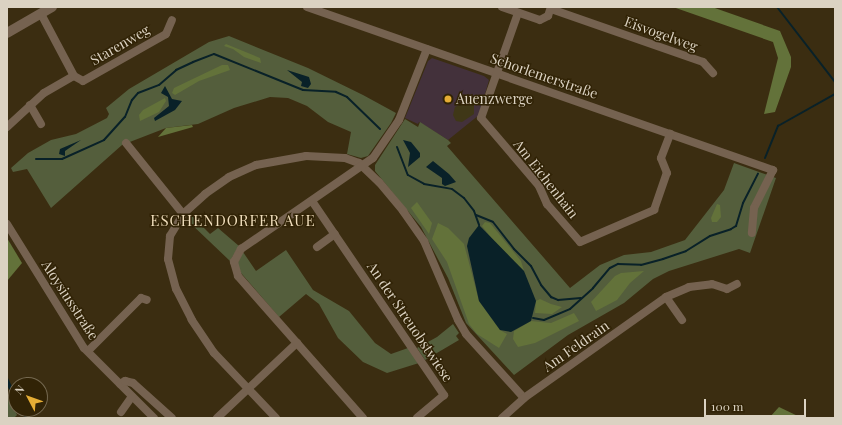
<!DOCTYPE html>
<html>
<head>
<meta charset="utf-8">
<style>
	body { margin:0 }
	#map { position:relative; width:842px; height:425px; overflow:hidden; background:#3b2d11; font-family:"Playfair Display",serif }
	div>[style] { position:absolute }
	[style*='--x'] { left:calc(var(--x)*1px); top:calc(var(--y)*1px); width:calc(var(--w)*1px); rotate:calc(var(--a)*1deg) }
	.education>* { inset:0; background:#43313b }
	.green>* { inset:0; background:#545e3c }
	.forest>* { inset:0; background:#63723a }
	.sand>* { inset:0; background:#3f3717 }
	.water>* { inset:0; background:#092128 }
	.stream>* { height:2px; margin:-1px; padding:0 1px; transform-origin:1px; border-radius:1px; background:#092128 }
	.minor>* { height:8px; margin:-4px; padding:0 4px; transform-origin:4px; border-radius:4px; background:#756250 }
	.tertiary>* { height:10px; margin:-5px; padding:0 5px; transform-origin:5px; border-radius:5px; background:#756250 }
	.dots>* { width:11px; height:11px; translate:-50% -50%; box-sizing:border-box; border:2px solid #312306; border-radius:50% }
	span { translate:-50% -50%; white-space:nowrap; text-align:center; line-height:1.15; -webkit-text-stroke:3px #312306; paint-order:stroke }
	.street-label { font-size:14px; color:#dbd2c2 }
	.poi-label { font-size:14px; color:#dbd2c2 }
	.left { translate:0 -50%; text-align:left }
	.neighbourhood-label { font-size:15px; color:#efddbc; letter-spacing:1px }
	.frame { position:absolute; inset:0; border:8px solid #dbd2c2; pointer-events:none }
	.north { position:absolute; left:8px; top:377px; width:40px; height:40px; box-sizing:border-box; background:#312306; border:1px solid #756951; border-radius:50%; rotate:311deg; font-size:11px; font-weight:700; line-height:16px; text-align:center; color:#dbd2c2 }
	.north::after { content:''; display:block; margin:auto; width:14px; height:18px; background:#e5ad35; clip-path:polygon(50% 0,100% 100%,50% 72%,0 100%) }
	.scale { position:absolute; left:704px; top:399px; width:102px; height:18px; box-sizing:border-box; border:2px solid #dbd2c2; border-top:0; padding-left:5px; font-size:12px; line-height:14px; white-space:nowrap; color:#dbd2c2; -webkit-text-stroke:3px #312306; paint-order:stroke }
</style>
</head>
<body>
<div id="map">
	<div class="education">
		<div style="clip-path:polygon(432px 58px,484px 76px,489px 80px,479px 115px,448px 140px,419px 122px,418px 124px,405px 118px,428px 61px)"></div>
	</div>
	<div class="green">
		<div style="clip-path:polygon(229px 36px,308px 68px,363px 95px,396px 113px,391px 123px,368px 156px,361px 158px,347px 154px,351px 132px,328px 122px,307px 106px,288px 98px,270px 97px,234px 108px,198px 124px,166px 128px,122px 145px,51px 208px,27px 169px,13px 172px,11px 168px,28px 153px,51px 140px,76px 134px,107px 118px,109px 114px,106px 108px,129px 89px,209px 42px)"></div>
		<div style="clip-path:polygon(405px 119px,418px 127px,420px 122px,448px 140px,451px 143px,447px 146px,570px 288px,600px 265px,624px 255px,651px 252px,685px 240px,724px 190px,734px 163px,776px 178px,750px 253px,739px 249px,669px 271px,653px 279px,624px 303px,568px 335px,514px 375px,466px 323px,448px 278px,421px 227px,375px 171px,375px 165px)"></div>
		<div style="clip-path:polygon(192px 216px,210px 234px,218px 228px,239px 246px,230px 261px,188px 221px)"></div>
		<div style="clip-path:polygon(286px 250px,313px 290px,349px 311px,375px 343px,391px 354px,408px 348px,419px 363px,387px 373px,363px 362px,338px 338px,319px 304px,306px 294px,279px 317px,241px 273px,237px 264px,243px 252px,256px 271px)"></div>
		<div style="clip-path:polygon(453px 324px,459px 333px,456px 336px,459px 340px,425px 360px,417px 348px,437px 337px)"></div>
		<div style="clip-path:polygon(7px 393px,17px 415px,14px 418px,7px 418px)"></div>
	</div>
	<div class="forest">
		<div style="clip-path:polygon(673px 7px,712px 7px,780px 31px,791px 57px,791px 67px,775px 112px,764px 114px,778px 58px,773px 42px)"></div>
		<div style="clip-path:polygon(226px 44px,260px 58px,261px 63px,244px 57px,233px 49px,224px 46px)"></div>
		<div style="clip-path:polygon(222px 65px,228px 65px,230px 70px,199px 81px,175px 95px,172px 93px,174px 88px)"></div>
		<div style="clip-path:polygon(165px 98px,166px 101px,159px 112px,140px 121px,139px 115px,143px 110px)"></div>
		<div style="clip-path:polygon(192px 125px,193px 127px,158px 137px,166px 128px)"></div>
		<div style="clip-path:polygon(417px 202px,432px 223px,429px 234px,411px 208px)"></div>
		<div style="clip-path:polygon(717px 204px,720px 205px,721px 217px,717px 222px,712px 222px,711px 218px)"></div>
		<div style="clip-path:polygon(485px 222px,490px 223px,521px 261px,524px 271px,493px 240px,482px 226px)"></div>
		<div style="clip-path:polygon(438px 223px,448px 228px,464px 244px,479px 301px,500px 330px,507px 334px,499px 348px,477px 334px,469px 324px,447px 262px,432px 239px)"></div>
		<div style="clip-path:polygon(7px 238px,22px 263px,7px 281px)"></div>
		<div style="clip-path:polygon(644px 271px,630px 283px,617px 300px,596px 311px,591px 302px,615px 276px,621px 273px)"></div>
		<div style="clip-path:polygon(540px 299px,551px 304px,562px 307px,552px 314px,535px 313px,536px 301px)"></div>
		<div style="clip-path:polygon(574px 313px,579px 321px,535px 343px,518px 347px,513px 339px,514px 331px,531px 321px,551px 323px)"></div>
		<div style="clip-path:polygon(779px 407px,802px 418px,769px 418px)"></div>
	</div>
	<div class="sand">
		<div style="clip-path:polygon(468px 100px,474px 103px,474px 114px,462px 122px,456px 121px,453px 115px,455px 107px)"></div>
	</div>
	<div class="water">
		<div style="clip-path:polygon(287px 70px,309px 77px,311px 84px,308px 88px,301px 86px,302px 82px)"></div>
		<div style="clip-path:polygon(165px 86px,172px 99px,182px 101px,175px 110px,155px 121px,154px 118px,169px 106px,168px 97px,161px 93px)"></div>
		<div style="clip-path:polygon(81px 140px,65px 151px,65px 156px,59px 154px,60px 149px)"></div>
		<div style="clip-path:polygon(403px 140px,411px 142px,420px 153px,420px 157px,408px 167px,410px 153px)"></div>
		<div style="clip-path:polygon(433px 161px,449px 174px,456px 182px,445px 186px,442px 184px,442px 178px,426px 167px)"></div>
		<div style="clip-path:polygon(479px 225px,524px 271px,536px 301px,531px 321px,511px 332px,500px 330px,479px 301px,467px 246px,469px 238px)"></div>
		<div style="clip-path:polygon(7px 376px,16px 395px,16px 404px,7px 385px)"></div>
		<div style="clip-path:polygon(18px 409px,25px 409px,31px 418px,25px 418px,20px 411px,17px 411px)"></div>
	</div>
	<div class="stream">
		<div style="--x:777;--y:7;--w:95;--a:52.3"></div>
		<div style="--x:397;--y:147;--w:30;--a:69"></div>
		<div style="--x:408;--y:175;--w:18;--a:29"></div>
		<div style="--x:424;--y:184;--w:28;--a:10"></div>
		<div style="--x:452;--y:189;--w:15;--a:37"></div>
		<div style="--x:464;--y:198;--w:16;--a:52"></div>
		<div style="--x:474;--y:211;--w:15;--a:70"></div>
		<div style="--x:765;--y:158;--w:35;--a:-68"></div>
		<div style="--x:778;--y:126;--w:65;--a:-29.3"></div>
		<div style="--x:36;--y:159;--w:26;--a:0"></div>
		<div style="--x:62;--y:159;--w:46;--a:-24.3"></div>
		<div style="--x:104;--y:140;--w:31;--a:-48"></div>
		<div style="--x:125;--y:117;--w:18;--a:-68"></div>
		<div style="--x:132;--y:100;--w:9;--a:-49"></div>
		<div style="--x:138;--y:93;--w:22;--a:-21"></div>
		<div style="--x:159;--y:85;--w:23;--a:-41"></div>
		<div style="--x:176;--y:70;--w:19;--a:-25"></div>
		<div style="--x:193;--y:62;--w:22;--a:-21"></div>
		<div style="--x:214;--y:54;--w:96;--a:22"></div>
		<div style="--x:303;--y:90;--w:33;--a:3"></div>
		<div style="--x:336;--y:92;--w:12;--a:24"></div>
		<div style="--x:347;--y:97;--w:46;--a:44.1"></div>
		<div style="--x:476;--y:215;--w:18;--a:22"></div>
		<div style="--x:493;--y:222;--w:34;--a:52"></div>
		<div style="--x:514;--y:249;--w:24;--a:45"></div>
		<div style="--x:531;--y:266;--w:21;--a:62"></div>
		<div style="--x:541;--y:285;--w:16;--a:50"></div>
		<div style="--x:551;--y:297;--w:8;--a:23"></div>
		<div style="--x:558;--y:300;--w:23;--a:-5"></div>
		<div style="--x:533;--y:318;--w:11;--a:10"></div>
		<div style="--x:544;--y:320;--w:28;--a:-23"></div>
		<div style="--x:570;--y:309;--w:31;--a:-42"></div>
		<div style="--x:593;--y:288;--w:26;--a:-50"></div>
		<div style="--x:610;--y:268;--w:9;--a:-27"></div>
		<div style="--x:618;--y:264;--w:23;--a:2"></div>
		<div style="--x:641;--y:265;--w:23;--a:-15"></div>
		<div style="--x:663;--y:259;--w:24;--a:-19"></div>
		<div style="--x:686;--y:251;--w:28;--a:-32"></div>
		<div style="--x:710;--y:236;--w:22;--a:-18"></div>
		<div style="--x:731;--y:229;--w:6;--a:-31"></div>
		<div style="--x:736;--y:226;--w:24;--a:-73"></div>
		<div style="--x:743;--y:203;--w:33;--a:-63"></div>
	</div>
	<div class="minor">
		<div style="--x:307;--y:7;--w:494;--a:19.3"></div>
		<div style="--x:773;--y:170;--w:42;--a:116.6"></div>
		<div style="--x:754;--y:208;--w:25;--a:95"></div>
		<div style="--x:502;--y:7;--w:40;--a:18.9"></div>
		<div style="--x:540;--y:20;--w:9;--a:-27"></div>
		<div style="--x:548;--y:16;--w:9;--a:-72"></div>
		<div style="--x:551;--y:9;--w:161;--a:19.2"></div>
		<div style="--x:703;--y:62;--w:15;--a:48"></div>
		<div style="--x:518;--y:13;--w:111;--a:109.4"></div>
		<div style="--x:481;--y:118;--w:89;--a:49.5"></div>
		<div style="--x:539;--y:186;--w:20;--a:66"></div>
		<div style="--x:547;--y:204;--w:50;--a:49"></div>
		<div style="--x:580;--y:242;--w:81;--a:-23.4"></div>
		<div style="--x:654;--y:210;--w:39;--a:-71"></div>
		<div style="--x:667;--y:173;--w:16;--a:-112"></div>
		<div style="--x:661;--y:158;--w:26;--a:-69"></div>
		<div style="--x:74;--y:76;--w:10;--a:29"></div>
		<div style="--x:83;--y:81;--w:95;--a:-29.5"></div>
		<div style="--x:166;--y:34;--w:15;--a:-67"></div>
		<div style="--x:30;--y:105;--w:22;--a:60"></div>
		<div style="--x:7;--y:127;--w:50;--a:-42.6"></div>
		<div style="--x:44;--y:93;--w:34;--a:-30"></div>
		<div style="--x:74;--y:76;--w:70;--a:-118"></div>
		<div style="--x:126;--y:143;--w:91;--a:51.2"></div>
		<div style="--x:312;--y:201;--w:235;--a:55.8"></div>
		<div style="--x:444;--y:395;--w:35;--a:140"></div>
		<div style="--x:7;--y:224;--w:146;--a:58.2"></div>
		<div style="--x:84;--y:348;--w:99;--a:45"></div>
		<div style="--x:317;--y:247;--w:22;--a:-36"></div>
		<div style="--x:666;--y:297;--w:28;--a:55"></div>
		<div style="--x:88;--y:351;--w:75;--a:-45"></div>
		<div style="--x:141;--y:298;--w:6;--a:18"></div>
		<div style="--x:120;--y:384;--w:6;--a:-31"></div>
		<div style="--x:125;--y:381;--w:8;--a:14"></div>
		<div style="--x:133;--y:383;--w:52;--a:41.9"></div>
		<div style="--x:121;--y:412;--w:19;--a:-55"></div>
		<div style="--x:217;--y:418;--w:110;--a:-43.2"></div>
		<div style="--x:276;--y:418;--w:90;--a:-133.6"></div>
		<div style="--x:214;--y:353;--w:40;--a:-124"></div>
		<div style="--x:192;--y:320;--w:35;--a:-117"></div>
		<div style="--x:176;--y:289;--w:31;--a:-105"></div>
		<div style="--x:168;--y:259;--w:23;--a:-85"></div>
		<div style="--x:170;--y:236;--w:26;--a:-59"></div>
		<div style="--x:183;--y:214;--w:30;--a:-42"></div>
		<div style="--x:205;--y:194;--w:29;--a:-35"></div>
		<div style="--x:229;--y:177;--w:30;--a:-24"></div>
		<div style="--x:256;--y:165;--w:51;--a:-10.2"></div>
		<div style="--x:306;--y:156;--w:39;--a:3"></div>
		<div style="--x:345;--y:158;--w:15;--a:20"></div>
		<div style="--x:359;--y:163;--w:28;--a:44"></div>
		<div style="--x:379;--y:182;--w:38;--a:50"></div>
		<div style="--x:403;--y:211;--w:37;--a:55"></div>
		<div style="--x:424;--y:241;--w:86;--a:66.7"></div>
		<div style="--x:458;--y:320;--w:16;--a:60"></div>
		<div style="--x:466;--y:334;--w:86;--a:47.8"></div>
		<div style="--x:363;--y:418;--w:189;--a:-131.4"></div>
		<div style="--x:238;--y:276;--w:15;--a:-106"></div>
		<div style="--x:234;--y:262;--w:15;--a:-62"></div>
		<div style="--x:241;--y:249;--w:160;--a:-34.6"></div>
		<div style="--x:373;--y:158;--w:46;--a:-55.6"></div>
		<div style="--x:399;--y:120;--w:76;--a:-68.5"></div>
		<div style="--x:502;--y:418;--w:30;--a:-42"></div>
		<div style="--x:524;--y:398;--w:174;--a:-35.4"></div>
		<div style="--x:666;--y:297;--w:25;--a:-23"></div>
		<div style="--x:689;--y:287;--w:23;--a:-7"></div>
		<div style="--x:712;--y:284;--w:16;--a:18"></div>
		<div style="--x:727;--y:289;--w:11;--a:-27"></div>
	</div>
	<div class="tertiary">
		<div style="--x:7;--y:33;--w:52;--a:-30"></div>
	</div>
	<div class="dots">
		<div style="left:448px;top:99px;background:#e5ad35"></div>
	</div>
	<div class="street-label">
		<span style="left:661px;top:34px;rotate:20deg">Eisvogelweg</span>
		<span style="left:120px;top:45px;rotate:-30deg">Starenweg</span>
		<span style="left:544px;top:76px;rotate:19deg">Schorlemerstraße</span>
		<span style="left:546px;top:179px;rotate:52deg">Am Eichenhain</span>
		<span style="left:70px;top:300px;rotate:57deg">Aloysiusstraße</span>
		<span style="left:410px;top:322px;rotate:56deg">An der Streuobstwiese</span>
		<span style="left:576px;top:346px;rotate:-35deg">Am Feldrain</span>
	</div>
	<div class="poi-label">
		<span class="left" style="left:456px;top:99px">Auenzwerge</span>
	</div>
	<div class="neighbourhood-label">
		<span style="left:233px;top:221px">ESCHENDORFER AUE</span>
	</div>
	<div class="frame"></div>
	<div class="north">N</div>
	<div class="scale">100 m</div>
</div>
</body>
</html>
